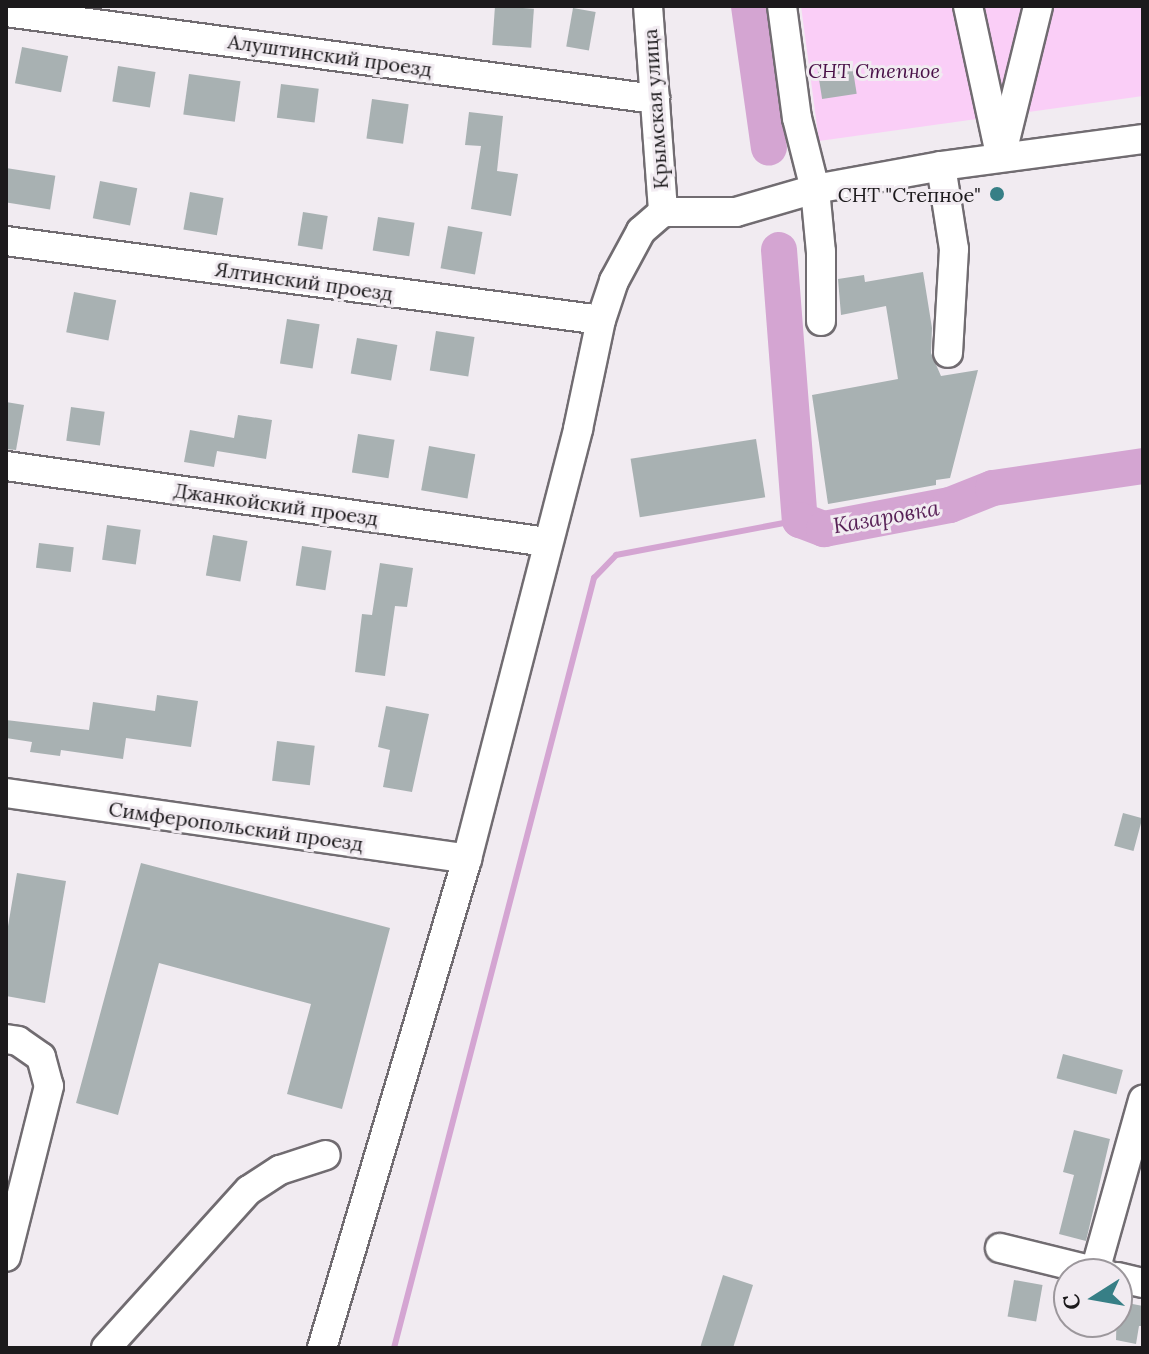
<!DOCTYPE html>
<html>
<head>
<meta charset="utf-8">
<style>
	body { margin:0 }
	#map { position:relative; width:1149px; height:1354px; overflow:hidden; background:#f1ebf1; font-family:Lora,serif }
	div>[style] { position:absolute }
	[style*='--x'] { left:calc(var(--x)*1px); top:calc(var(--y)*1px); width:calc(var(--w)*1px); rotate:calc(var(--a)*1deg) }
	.green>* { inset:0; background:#facef7 }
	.stream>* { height:6px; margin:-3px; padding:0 3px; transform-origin:3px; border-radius:3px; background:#d4a5d2 }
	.river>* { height:36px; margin:-18px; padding:0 18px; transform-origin:18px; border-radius:18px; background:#d4a5d2 }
	.building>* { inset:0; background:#a8b1b2; transform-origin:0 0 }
	.roads { filter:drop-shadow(2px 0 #716c71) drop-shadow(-2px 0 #716c71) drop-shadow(0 2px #716c71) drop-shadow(0 -2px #716c71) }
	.minor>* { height:28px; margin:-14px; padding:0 14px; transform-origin:14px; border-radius:14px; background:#fff }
	.dots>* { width:22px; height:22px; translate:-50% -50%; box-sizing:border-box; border:4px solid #f1ebf1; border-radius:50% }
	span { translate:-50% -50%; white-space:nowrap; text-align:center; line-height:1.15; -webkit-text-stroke:6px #f1ebf1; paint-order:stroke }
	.street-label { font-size:20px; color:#1c1a1c }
	.park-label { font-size:20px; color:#491148; font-style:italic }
	.poi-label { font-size:20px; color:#1c1a1c }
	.right { translate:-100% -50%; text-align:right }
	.water-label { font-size:22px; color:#582157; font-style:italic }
	.frame { position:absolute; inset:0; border:8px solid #1c1a1c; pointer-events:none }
	.north { position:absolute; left:1053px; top:1258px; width:80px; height:80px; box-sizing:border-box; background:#f1ebf1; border:2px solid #9c979c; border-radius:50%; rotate:259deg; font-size:22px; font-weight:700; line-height:32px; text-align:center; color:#1c1a1c }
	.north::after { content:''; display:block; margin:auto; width:28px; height:36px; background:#377f86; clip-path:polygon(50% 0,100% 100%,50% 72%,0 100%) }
</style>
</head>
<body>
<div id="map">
	<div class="green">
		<div style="clip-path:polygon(801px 6px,1143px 6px,1143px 96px,819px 141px)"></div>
	</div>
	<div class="stream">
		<div style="--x:394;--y:1348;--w:796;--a:-75.44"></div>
		<div style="--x:594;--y:578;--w:32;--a:-46"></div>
		<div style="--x:616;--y:555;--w:187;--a:-10.8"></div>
	</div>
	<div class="river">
		<div style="--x:749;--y:6;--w:143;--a:82"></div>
		<div style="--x:779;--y:250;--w:271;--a:85.6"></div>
		<div style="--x:800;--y:520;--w:26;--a:21"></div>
		<div style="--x:824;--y:529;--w:128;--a:-10.8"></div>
		<div style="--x:950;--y:505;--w:46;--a:-21.6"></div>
		<div style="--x:993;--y:488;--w:152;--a:-8.3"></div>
	</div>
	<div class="building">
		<div style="left:495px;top:6px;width:39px;height:39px;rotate:4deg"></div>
		<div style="left:573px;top:8px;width:23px;height:39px;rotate:10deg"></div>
		<div style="left:22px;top:47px;width:47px;height:37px;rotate:11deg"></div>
		<div style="left:852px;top:64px;width:30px;height:35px;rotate:81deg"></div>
		<div style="left:118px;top:66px;width:38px;height:36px;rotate:9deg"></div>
		<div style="left:189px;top:74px;width:52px;height:41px;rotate:8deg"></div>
		<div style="left:281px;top:84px;width:38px;height:34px;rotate:7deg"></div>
		<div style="left:372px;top:99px;width:37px;height:40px;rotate:8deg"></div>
		<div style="clip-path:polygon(469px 112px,503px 116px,497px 171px,518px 174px,511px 216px,471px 209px,481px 146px,465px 145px)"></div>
		<div style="left:6px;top:168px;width:50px;height:34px;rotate:9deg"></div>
		<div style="left:100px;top:181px;width:38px;height:38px;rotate:11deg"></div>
		<div style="left:190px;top:192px;width:34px;height:38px;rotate:10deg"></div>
		<div style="left:303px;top:212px;width:25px;height:34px;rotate:9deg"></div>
		<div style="left:378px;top:217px;width:37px;height:34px;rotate:9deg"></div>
		<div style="left:448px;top:226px;width:35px;height:43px;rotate:10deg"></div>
		<div style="clip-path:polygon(923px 272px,932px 328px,931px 353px,941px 376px,978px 370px,950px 478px,936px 480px,936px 485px,828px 504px,812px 395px,898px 379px,886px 306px,841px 315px,838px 279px,864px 275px,865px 282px)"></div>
		<div style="left:74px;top:292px;width:43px;height:41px;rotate:11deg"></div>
		<div style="left:287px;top:319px;width:33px;height:45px;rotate:9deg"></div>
		<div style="left:436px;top:331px;width:39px;height:40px;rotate:9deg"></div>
		<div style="left:357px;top:338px;width:41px;height:36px;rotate:10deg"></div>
		<div style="clip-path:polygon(6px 402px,24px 405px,16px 450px,6px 449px)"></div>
		<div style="left:71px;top:407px;width:34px;height:34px;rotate:8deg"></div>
		<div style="clip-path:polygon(238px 415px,272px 420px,266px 459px,217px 451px,214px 467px,184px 462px,190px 430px,234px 438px)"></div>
		<div style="left:358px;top:434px;width:37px;height:39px;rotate:9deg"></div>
		<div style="left:756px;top:439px;width:59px;height:127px;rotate:81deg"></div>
		<div style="left:429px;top:446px;width:47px;height:45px;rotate:10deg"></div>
		<div style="left:107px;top:525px;width:34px;height:35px;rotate:8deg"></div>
		<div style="left:213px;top:535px;width:35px;height:41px;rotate:10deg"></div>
		<div style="left:39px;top:543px;width:35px;height:25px;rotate:7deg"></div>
		<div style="left:302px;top:546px;width:30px;height:40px;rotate:9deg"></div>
		<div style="clip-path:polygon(380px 563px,413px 568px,407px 607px,395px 606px,385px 676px,355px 672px,362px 614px,372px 615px)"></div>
		<div style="clip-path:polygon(157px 695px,198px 701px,191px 747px,126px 738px,123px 759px,61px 750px,60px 756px,30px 752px,32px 742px,6px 738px,6px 720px,89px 730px,93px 702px,155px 711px)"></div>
		<div style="clip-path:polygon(386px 706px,429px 714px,412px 792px,383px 787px,390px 750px,378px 747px)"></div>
		<div style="left:277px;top:741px;width:38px;height:40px;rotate:7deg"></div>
		<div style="left:1123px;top:813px;width:20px;height:34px;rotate:15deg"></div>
		<div style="clip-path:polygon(141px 863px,390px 928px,342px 1109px,287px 1094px,311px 1004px,159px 963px,118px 1115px,76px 1103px)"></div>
		<div style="clip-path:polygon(17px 873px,66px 881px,45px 1003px,6px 996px,6px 938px)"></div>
		<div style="left:1063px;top:1054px;width:62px;height:25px;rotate:15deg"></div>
		<div style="clip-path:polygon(1074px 1130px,1110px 1139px,1086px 1241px,1059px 1234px,1074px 1175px,1063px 1172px)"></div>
		<div style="clip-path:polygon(723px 1275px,753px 1285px,733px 1348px,700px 1348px)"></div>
		<div style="left:1014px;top:1280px;width:29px;height:37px;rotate:10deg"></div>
		<div style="clip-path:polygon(1117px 1301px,1143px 1306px,1143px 1326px,1139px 1326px,1136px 1344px,1116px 1340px)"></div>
	</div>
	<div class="roads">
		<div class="minor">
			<div style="--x:648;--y:6;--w:207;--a:85.8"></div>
			<div style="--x:782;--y:6;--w:113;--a:82.4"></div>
			<div style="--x:797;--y:118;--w:73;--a:75.8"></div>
			<div style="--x:815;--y:189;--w:63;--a:84.6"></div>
			<div style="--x:821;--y:252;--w:69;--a:90"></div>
			<div style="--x:968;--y:6;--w:146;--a:77.8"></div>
			<div style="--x:6;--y:12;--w:655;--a:7.64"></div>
			<div style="--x:1001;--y:157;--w:155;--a:-76.2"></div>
			<div style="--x:941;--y:166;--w:84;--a:81.1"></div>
			<div style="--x:954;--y:249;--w:104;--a:93.3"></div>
			<div style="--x:6;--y:241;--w:600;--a:7.56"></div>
			<div style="--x:6;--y:466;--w:546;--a:8"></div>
			<div style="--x:6;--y:793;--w:466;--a:8.1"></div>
			<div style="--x:6;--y:1039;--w:12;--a:9"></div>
			<div style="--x:18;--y:1041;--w:28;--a:35"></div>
			<div style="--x:41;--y:1057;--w:30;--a:75"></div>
			<div style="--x:49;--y:1086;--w:176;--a:104.1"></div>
			<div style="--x:1000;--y:1248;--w:109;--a:13.8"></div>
			<div style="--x:1095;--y:1271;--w:178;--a:-74.3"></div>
			<div style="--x:1117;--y:1277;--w:27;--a:13"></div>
			<div style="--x:106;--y:1348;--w:213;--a:-47.9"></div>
			<div style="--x:249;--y:1190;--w:37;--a:-33"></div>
			<div style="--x:280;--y:1170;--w:48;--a:-18.1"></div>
			<div style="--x:322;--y:1348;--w:510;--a:-73.48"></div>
			<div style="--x:467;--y:859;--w:444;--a:-75.5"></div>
			<div style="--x:578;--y:429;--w:111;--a:-78.1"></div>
			<div style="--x:601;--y:320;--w:41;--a:-71.6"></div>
			<div style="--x:614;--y:281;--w:57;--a:-61.6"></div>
			<div style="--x:641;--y:231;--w:29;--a:-41"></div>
			<div style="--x:663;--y:212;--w:73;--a:0"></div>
			<div style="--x:736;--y:212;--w:82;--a:-16.2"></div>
			<div style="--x:815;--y:189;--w:128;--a:-10.3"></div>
			<div style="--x:941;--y:166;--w:204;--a:-7.6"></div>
		</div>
	</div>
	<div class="dots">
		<div style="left:997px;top:194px;background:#377f86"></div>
	</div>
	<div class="street-label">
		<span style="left:330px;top:55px;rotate:8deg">Алуштинский проезд</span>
		<span style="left:655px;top:109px;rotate:-94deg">Крымская улица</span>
		<span style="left:304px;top:281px;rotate:8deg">Ялтинский проезд</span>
		<span style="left:276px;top:504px;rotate:8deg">Джанкойский проезд</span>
		<span style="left:236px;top:826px;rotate:8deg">Симферопольский проезд</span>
	</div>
	<div class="park-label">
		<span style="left:874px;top:70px">СНТ Степное</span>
	</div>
	<div class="poi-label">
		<span class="right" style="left:981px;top:194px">СНТ "Степное"</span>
	</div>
	<div class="water-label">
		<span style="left:886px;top:517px;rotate:-10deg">Казаровка</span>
	</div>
	<div class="frame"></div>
	<div class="north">С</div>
</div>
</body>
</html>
